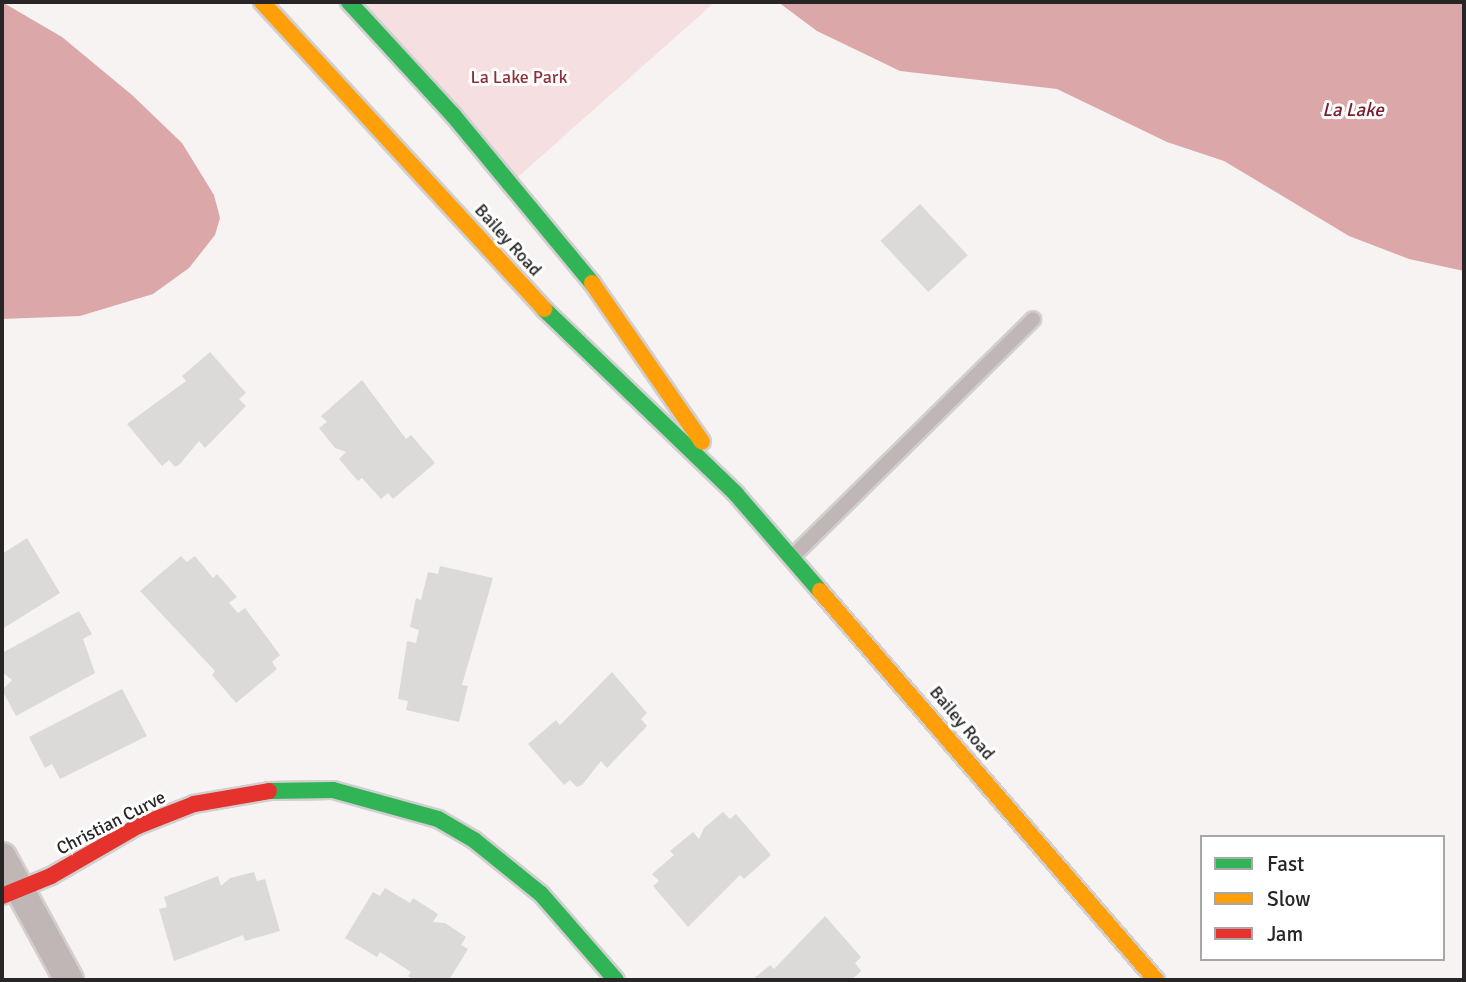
<!DOCTYPE html>
<html>
<head>
<meta charset="utf-8">
<style>
	body { margin:0 }
	#map { position:relative; width:1466px; height:982px; overflow:hidden; background:#f7f3f3; font-family:Signika,sans-serif }
	div>[style] { position:absolute }
	[style*='--x'] { left:calc(var(--x)*1px); top:calc(var(--y)*1px); width:calc(var(--w)*1px); rotate:calc(var(--a)*1deg) }
	.green>* { inset:0; background:#f6dfe0 }
	.water>* { inset:0; background:#dca7a9 }
	.building>* { inset:0; background:#dcd9d9; transform-origin:0 0 }
	.roads { filter:drop-shadow(2px 0 #d1cfcf) drop-shadow(-2px 0 #d1cfcf) drop-shadow(0 2px #d1cfcf) drop-shadow(0 -2px #d1cfcf) }
	.lane>* { height:14px; margin:-7px; padding:0 7px; transform-origin:7px; border-radius:7px; background:#c1b6b6 }
	.street>* { height:28px; margin:-14px; padding:0 14px; transform-origin:14px; border-radius:14px; background:#c1b6b6 }
	.fast>* { height:16px; margin:-8px; padding:0 8px; transform-origin:8px; border-radius:8px; background:#30b455 }
	.slow>* { height:16px; margin:-8px; padding:0 8px; transform-origin:8px; border-radius:8px; background:#ff9f0a }
	.jam>* { height:16px; margin:-8px; padding:0 8px; transform-origin:8px; border-radius:8px; background:#e5322d }
	span { translate:-50% -50%; white-space:nowrap; text-align:center; line-height:1.15; -webkit-text-stroke:6px #fff; paint-order:stroke }
	.park-label { font-size:18px; color:#8c313c }
	.street-label { font-size:18px; color:#272525 }
	.water-label { font-size:19px; color:#7a202e; font-style:italic }
	.frame { position:absolute; inset:0; border:4px solid #272525; pointer-events:none }
	.legend { position:absolute; left:1200px; top:835px; width:245px; height:126px; box-sizing:border-box; background:#fff; border:2px solid #a9a8a8; margin:0; padding:9px 12px; list-style:none; font-size:21px; color:#272525 }
	.legend li { display:flex; align-items:center; gap:14px; height:35px }
	.legend b { width:35px; border:2px solid #a9a8a8 }
</style>
</head>
<body>
<div id="map">
	<div class="green">
		<div style="clip-path:polygon(349px 2px,715px 2px,510px 184px)"></div>
	</div>
	<div class="water">
		<div style="clip-path:polygon(2px 2px,62px 37px,132px 95px,182px 143px,214px 195px,220px 218px,215px 235px,189px 268px,153px 294px,80px 316px,2px 319px)"></div>
		<div style="clip-path:polygon(778px 2px,1464px 2px,1464px 271px,1409px 259px,1349px 236px,1224px 161px,1167px 142px,1057px 89px,900px 71px,817px 31px)"></div>
	</div>
	<div class="building">
		<div style="left:920px;top:204px;width:70px;height:54px;rotate:47deg"></div>
		<div style="clip-path:polygon(210px 352px,246px 393px,239px 399px,246px 406px,205px 448px,199px 441px,180px 464px,175px 467px,169px 460px,162px 466px,127px 424px,186px 381px,182px 376px)"></div>
		<div style="clip-path:polygon(362px 380px,406px 439px,411px 435px,435px 463px,393px 499px,388px 493px,381px 499px,362px 478px,358px 481px,339px 459px,346px 452px,335px 448px,319px 428px,327px 422px,321px 416px)"></div>
		<div style="clip-path:polygon(27px 538px,60px 593px,2px 629px,2px 554px)"></div>
		<div style="clip-path:polygon(181px 556px,187px 562px,195px 556px,213px 578px,217px 574px,237px 597px,229px 603px,238px 613px,245px 608px,280px 655px,272px 662px,277px 669px,236px 703px,212px 675px,215px 671px,140px 591px)"></div>
		<div style="clip-path:polygon(440px 566px,493px 578px,462px 685px,468px 686px,459px 722px,406px 710px,408px 701px,398px 699px,407px 641px,416px 643px,419px 630px,410px 627px,416px 598px,421px 600px,428px 572px,438px 574px)"></div>
		<div style="clip-path:polygon(79px 611px,92px 634px,83px 639px,95px 673px,16px 716px,2px 690px,12px 680px,2px 672px,2px 653px)"></div>
		<div style="clip-path:polygon(612px 672px,647px 713px,641px 719px,647px 726px,607px 768px,601px 761px,582px 785px,577px 787px,570px 780px,564px 785px,528px 744px,556px 720px,560px 725px)"></div>
		<div style="clip-path:polygon(122px 689px,147px 736px,60px 779px,52px 764px,45px 768px,29px 737px)"></div>
		<div style="clip-path:polygon(723px 812px,730px 819px,736px 814px,771px 855px,744px 879px,740px 875px,688px 927px,653px 886px,659px 881px,652px 874px,674px 855px,670px 851px,693px 832px,699px 839px,704px 828px)"></div>
		<div style="clip-path:polygon(254px 872px,257px 881px,265px 879px,280px 931px,245px 941px,243px 935px,174px 961px,159px 909px,167px 907px,164px 897px,218px 876px,221px 886px,230px 878px)"></div>
		<div style="clip-path:polygon(385px 888px,410px 903px,413px 898px,438px 914px,433px 922px,445px 923px,466px 937px,461px 945px,468px 949px,449px 980px,414px 980px,408px 976px,411px 972px,380px 952px,377px 957px,345px 938px,373px 892px,380px 896px)"></div>
		<div style="clip-path:polygon(825px 916px,861px 957px,855px 963px,861px 971px,857px 975px,851px 980px,752px 980px,770px 965px,774px 969px)"></div>
	</div>
	<div class="roads">
		<div class="lane">
			<div style="--x:793;--y:556;--w:337;--a:-44.6"></div>
		</div>
		<div class="street">
			<div style="--x:2;--y:857;--w:140;--a:61.4"></div>
		</div>
		<div class="fast">
			<div style="--x:349;--y:2;--w:154;--a:47.4"></div>
			<div style="--x:453;--y:115;--w:218;--a:50.4"></div>
			<div style="--x:544;--y:309;--w:267;--a:43.9"></div>
			<div style="--x:736;--y:494;--w:128;--a:49.1"></div>
			<div style="--x:269;--y:791;--w:64;--a:-0.9"></div>
			<div style="--x:333;--y:790;--w:109;--a:15.4"></div>
			<div style="--x:438;--y:819;--w:42;--a:30.3"></div>
			<div style="--x:474;--y:840;--w:86;--a:38.9"></div>
			<div style="--x:541;--y:894;--w:114;--a:48.9"></div>
		</div>
		<div class="slow">
			<div style="--x:262;--y:2;--w:417;--a:47.4"></div>
			<div style="--x:592;--y:283;--w:193;--a:55.3"></div>
			<div style="--x:820;--y:591;--w:514;--a:49.18"></div>
		</div>
		<div class="jam">
			<div style="--x:2;--y:896;--w:53;--a:-22.2"></div>
			<div style="--x:51;--y:876;--w:100;--a:-29.9"></div>
			<div style="--x:138;--y:826;--w:60;--a:-21.4"></div>
			<div style="--x:194;--y:804;--w:76;--a:-9.8"></div>
		</div>
	</div>
	<div class="park-label">
		<span style="left:519px;top:77px">La Lake Park</span>
	</div>
	<div class="street-label">
		<span style="left:508px;top:240px;rotate:48deg">Bailey Road</span>
		<span style="left:962px;top:723px;rotate:50deg">Bailey Road</span>
		<span style="left:111px;top:823px;rotate:-27deg">Christian Curve</span>
	</div>
	<div class="water-label">
		<span style="left:1353px;top:111px">La Lake</span>
	</div>
	<div class="frame"></div>
	<ul class="legend">
	<li><b style="height:9px;background:#30b455"></b>Fast</li>
	<li><b style="height:9px;background:#ff9f0a"></b>Slow</li>
	<li><b style="height:9px;background:#e5322d"></b>Jam</li>
	</ul>
</div>
</body>
</html>
